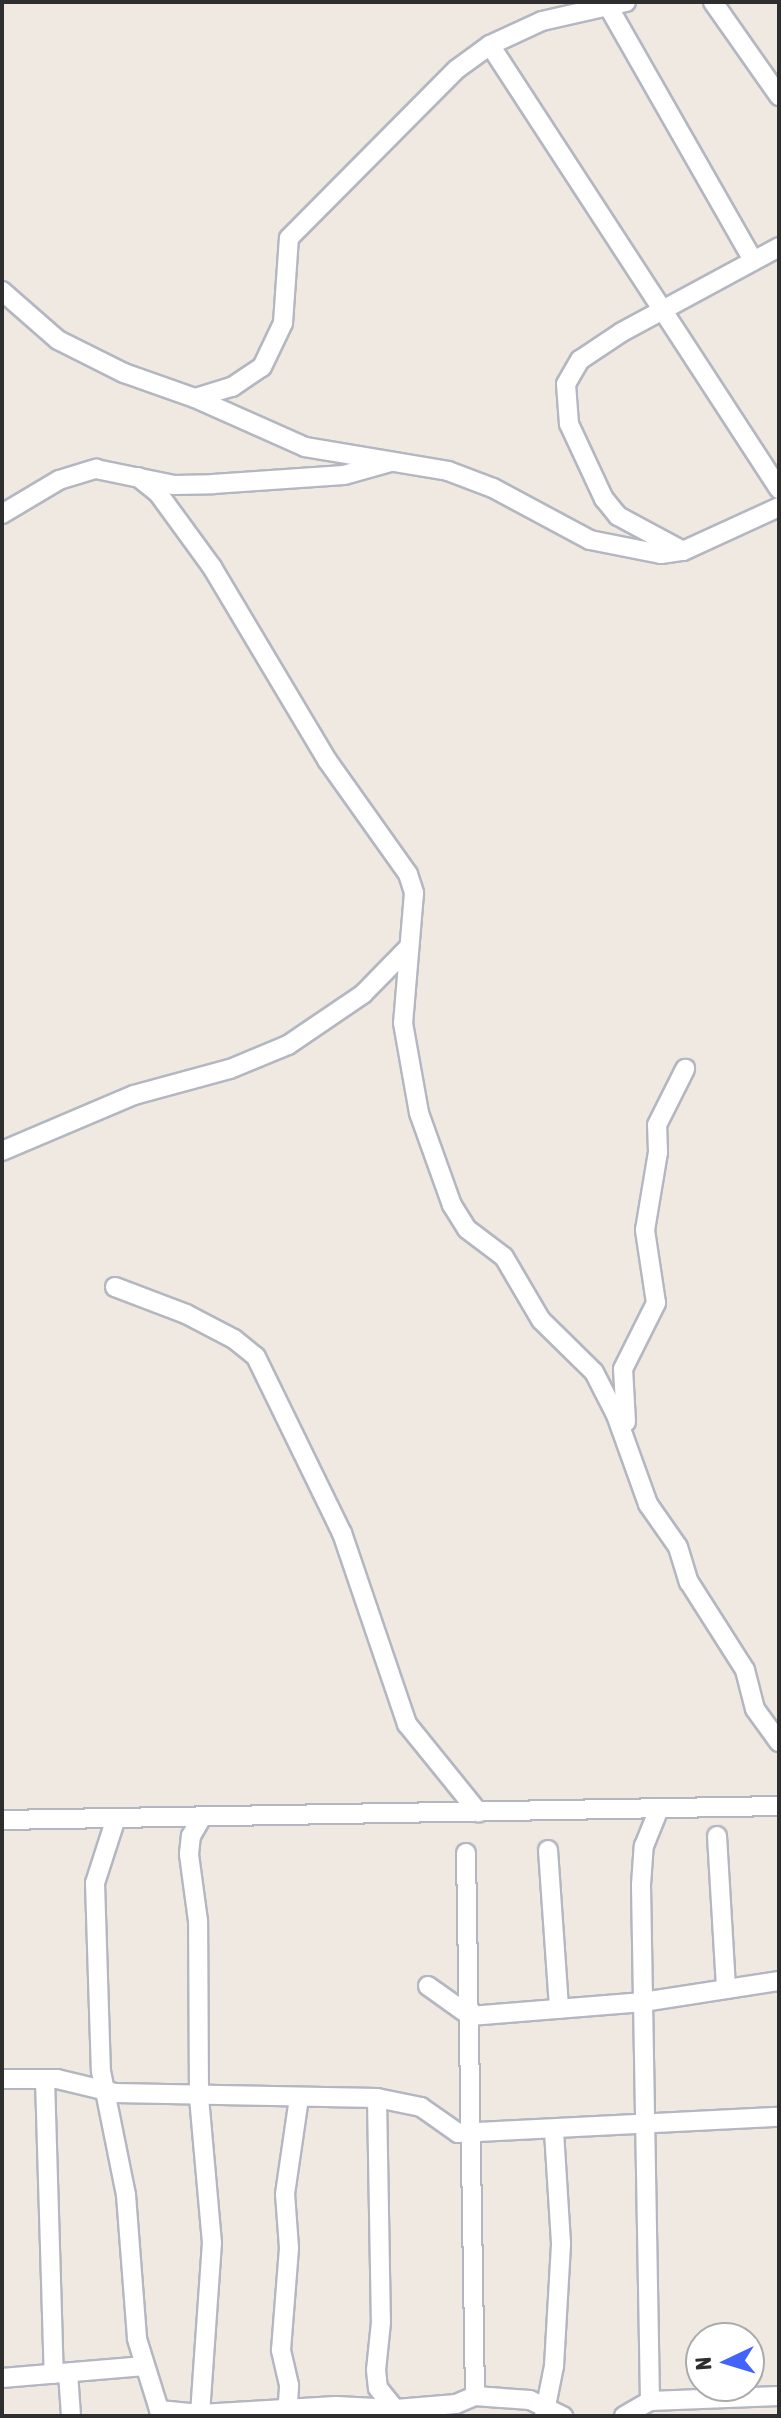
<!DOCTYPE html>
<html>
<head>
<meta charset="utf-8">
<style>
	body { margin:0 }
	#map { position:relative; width:781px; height:2418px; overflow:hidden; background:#efe9e1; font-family:"Asap Condensed",sans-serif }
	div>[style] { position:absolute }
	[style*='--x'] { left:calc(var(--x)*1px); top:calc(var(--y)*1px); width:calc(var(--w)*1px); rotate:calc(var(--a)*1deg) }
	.roads { filter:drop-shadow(2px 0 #b4b7c1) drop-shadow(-2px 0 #b4b7c1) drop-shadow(0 2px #b4b7c1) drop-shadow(0 -2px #b4b7c1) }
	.minor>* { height:18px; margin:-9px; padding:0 9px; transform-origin:9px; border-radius:9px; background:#fff }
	span { translate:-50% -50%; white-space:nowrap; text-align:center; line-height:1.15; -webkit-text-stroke:7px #fff; paint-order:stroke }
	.frame { position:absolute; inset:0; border:4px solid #2e2e2e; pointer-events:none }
	.north { position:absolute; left:685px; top:2322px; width:80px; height:80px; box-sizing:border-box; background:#fff; border:2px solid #ababab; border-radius:50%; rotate:266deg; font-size:22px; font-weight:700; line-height:32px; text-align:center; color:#2e2e2e }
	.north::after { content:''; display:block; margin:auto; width:28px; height:36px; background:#4264fb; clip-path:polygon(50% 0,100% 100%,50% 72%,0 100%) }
</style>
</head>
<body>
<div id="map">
	<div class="roads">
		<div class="minor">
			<div style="--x:713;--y:2;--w:115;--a:54.9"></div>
			<div style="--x:608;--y:6;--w:292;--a:60.3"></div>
			<div style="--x:490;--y:45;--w:530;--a:56.94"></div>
			<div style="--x:2;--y:291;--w:74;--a:41.2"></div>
			<div style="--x:58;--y:340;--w:74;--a:26.6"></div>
			<div style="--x:124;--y:373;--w:75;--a:19.4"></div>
			<div style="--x:195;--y:398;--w:120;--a:24"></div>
			<div style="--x:305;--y:447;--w:145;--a:9.5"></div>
			<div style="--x:448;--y:471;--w:48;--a:20.7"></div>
			<div style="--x:493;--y:488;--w:110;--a:28.2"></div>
			<div style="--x:590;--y:540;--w:72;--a:11.2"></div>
			<div style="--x:661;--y:554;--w:22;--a:-8"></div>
			<div style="--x:683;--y:551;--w:106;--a:-24.6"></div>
			<div style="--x:195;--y:398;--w:39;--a:-17"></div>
			<div style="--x:232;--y:387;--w:36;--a:-34"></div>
			<div style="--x:262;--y:367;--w:49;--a:-64.5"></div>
			<div style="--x:283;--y:323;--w:85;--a:-86"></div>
			<div style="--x:289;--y:238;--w:238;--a:-45.2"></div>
			<div style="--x:457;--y:69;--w:41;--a:-36"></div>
			<div style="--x:490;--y:45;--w:57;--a:-24.8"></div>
			<div style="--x:542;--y:21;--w:86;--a:-12.7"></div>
			<div style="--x:138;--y:477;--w:26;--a:39"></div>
			<div style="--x:158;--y:493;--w:92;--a:53.9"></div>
			<div style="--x:212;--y:567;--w:225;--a:59.2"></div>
			<div style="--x:327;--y:760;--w:140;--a:54.6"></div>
			<div style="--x:408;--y:874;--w:20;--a:72"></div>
			<div style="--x:414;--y:893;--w:130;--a:94.8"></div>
			<div style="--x:403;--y:1023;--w:91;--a:79.9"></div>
			<div style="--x:419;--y:1113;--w:98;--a:70.3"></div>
			<div style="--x:452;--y:1205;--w:28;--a:58"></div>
			<div style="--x:467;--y:1229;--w:46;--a:37.1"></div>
			<div style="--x:504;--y:1257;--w:73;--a:59.6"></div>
			<div style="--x:541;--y:1320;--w:74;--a:44.5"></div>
			<div style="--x:594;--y:1372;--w:48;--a:62.9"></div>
			<div style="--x:616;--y:1415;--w:95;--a:70.2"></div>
			<div style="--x:648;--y:1504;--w:52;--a:55.1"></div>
			<div style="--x:678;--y:1547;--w:37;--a:73"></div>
			<div style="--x:689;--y:1582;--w:104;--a:57.5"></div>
			<div style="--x:745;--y:1670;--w:40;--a:75.6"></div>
			<div style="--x:755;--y:1709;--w:41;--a:54"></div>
			<div style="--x:2;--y:514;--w:66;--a:-30.8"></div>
			<div style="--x:59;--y:480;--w:39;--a:-17"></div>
			<div style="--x:96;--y:469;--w:80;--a:11.6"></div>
			<div style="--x:174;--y:485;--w:39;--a:-1"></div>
			<div style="--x:213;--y:484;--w:131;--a:-3.9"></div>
			<div style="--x:344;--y:475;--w:49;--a:-15.5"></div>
			<div style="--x:683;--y:551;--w:74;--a:-151.7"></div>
			<div style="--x:618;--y:516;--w:22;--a:-129"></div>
			<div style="--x:604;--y:499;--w:83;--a:-115"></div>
			<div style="--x:569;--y:424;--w:40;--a:-94.3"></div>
			<div style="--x:566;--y:384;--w:28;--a:-60"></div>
			<div style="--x:580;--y:360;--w:50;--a:-33.7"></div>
			<div style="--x:622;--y:332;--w:179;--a:-28.4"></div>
			<div style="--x:2;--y:1151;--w:143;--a:-23"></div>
			<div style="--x:134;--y:1095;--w:99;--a:-15.2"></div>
			<div style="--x:230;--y:1069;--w:63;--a:-22.5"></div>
			<div style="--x:288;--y:1045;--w:91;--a:-34.2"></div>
			<div style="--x:363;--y:994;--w:66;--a:-45.6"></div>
			<div style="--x:115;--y:1287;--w:76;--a:20.8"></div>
			<div style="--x:186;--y:1314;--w:54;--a:27.5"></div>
			<div style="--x:234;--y:1339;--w:28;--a:39"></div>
			<div style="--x:256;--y:1357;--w:196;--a:64"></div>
			<div style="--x:342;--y:1533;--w:202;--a:71.2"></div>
			<div style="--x:407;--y:1724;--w:114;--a:51"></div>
			<div style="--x:626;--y:1422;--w:53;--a:-93.2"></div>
			<div style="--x:623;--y:1369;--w:74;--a:-63.4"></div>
			<div style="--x:656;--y:1303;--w:74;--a:-98.6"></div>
			<div style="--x:645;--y:1230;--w:79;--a:-80.5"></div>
			<div style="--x:658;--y:1152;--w:27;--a:-92"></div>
			<div style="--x:657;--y:1125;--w:63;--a:-63.4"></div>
			<div style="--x:116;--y:1818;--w:68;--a:107.9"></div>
			<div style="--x:95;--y:1883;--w:188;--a:88.2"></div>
			<div style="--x:101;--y:2071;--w:126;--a:78.6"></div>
			<div style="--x:126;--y:2195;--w:144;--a:85.6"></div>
			<div style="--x:137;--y:2339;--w:81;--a:72.7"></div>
			<div style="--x:2;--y:1820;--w:777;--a:-1.03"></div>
			<div style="--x:717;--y:1836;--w:153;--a:86.6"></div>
			<div style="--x:548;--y:1850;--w:159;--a:86"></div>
			<div style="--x:466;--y:1853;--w:543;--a:89.05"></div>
			<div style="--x:428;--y:1986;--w:52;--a:35.5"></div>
			<div style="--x:470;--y:2016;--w:174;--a:-4.6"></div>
			<div style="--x:643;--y:2002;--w:138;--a:-8.8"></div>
			<div style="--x:2;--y:2079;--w:55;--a:0"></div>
			<div style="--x:57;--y:2079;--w:60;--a:13.6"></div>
			<div style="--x:115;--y:2093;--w:262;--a:1.1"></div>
			<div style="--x:377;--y:2098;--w:45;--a:11.6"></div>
			<div style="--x:421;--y:2107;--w:45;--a:35.1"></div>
			<div style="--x:458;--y:2133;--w:321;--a:-2.9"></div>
			<div style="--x:45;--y:2079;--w:295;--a:88.3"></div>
			<div style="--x:377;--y:2098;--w:224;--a:89"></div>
			<div style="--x:381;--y:2322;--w:48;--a:95.9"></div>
			<div style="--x:376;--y:2370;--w:18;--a:84"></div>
			<div style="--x:378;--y:2388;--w:33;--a:51"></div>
			<div style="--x:68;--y:2373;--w:43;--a:86"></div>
			<div style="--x:2;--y:2378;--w:143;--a:-4.8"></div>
			<div style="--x:650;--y:2401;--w:516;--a:-91"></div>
			<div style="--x:641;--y:1885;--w:39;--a:-86"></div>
			<div style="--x:644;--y:1846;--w:40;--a:-68"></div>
			<div style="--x:159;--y:2410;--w:41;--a:5.6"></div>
			<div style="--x:200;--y:2414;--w:136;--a:-3.4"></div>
			<div style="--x:336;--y:2406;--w:60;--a:2.9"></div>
			<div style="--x:396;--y:2409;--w:60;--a:-4.8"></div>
			<div style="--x:456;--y:2404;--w:21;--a:-23"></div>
			<div style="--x:475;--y:2396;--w:55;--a:4.2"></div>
			<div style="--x:530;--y:2400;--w:37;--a:26"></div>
			<div style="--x:200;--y:2414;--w:171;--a:-86"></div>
			<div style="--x:212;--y:2243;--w:148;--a:-95.1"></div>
			<div style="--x:199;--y:2096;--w:175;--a:-90.3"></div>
			<div style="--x:198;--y:1921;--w:68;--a:-97.7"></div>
			<div style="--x:189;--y:1854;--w:18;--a:-84"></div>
			<div style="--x:191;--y:1836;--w:22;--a:-60"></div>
			<div style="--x:287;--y:2416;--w:31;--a:-86"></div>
			<div style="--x:289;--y:2385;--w:36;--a:-103"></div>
			<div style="--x:281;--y:2350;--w:102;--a:-85.5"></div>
			<div style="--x:289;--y:2248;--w:54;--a:-94.2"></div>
			<div style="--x:285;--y:2194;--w:97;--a:-81.7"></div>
			<div style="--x:544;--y:2416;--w:51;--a:-78.7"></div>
			<div style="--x:554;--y:2366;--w:123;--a:-86.7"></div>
			<div style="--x:561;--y:2243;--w:111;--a:-93.6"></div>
			<div style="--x:624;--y:2416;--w:30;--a:-30"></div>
			<div style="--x:650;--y:2401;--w:129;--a:-2.2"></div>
		</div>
	</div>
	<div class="frame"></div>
	<div class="north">N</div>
</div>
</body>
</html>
